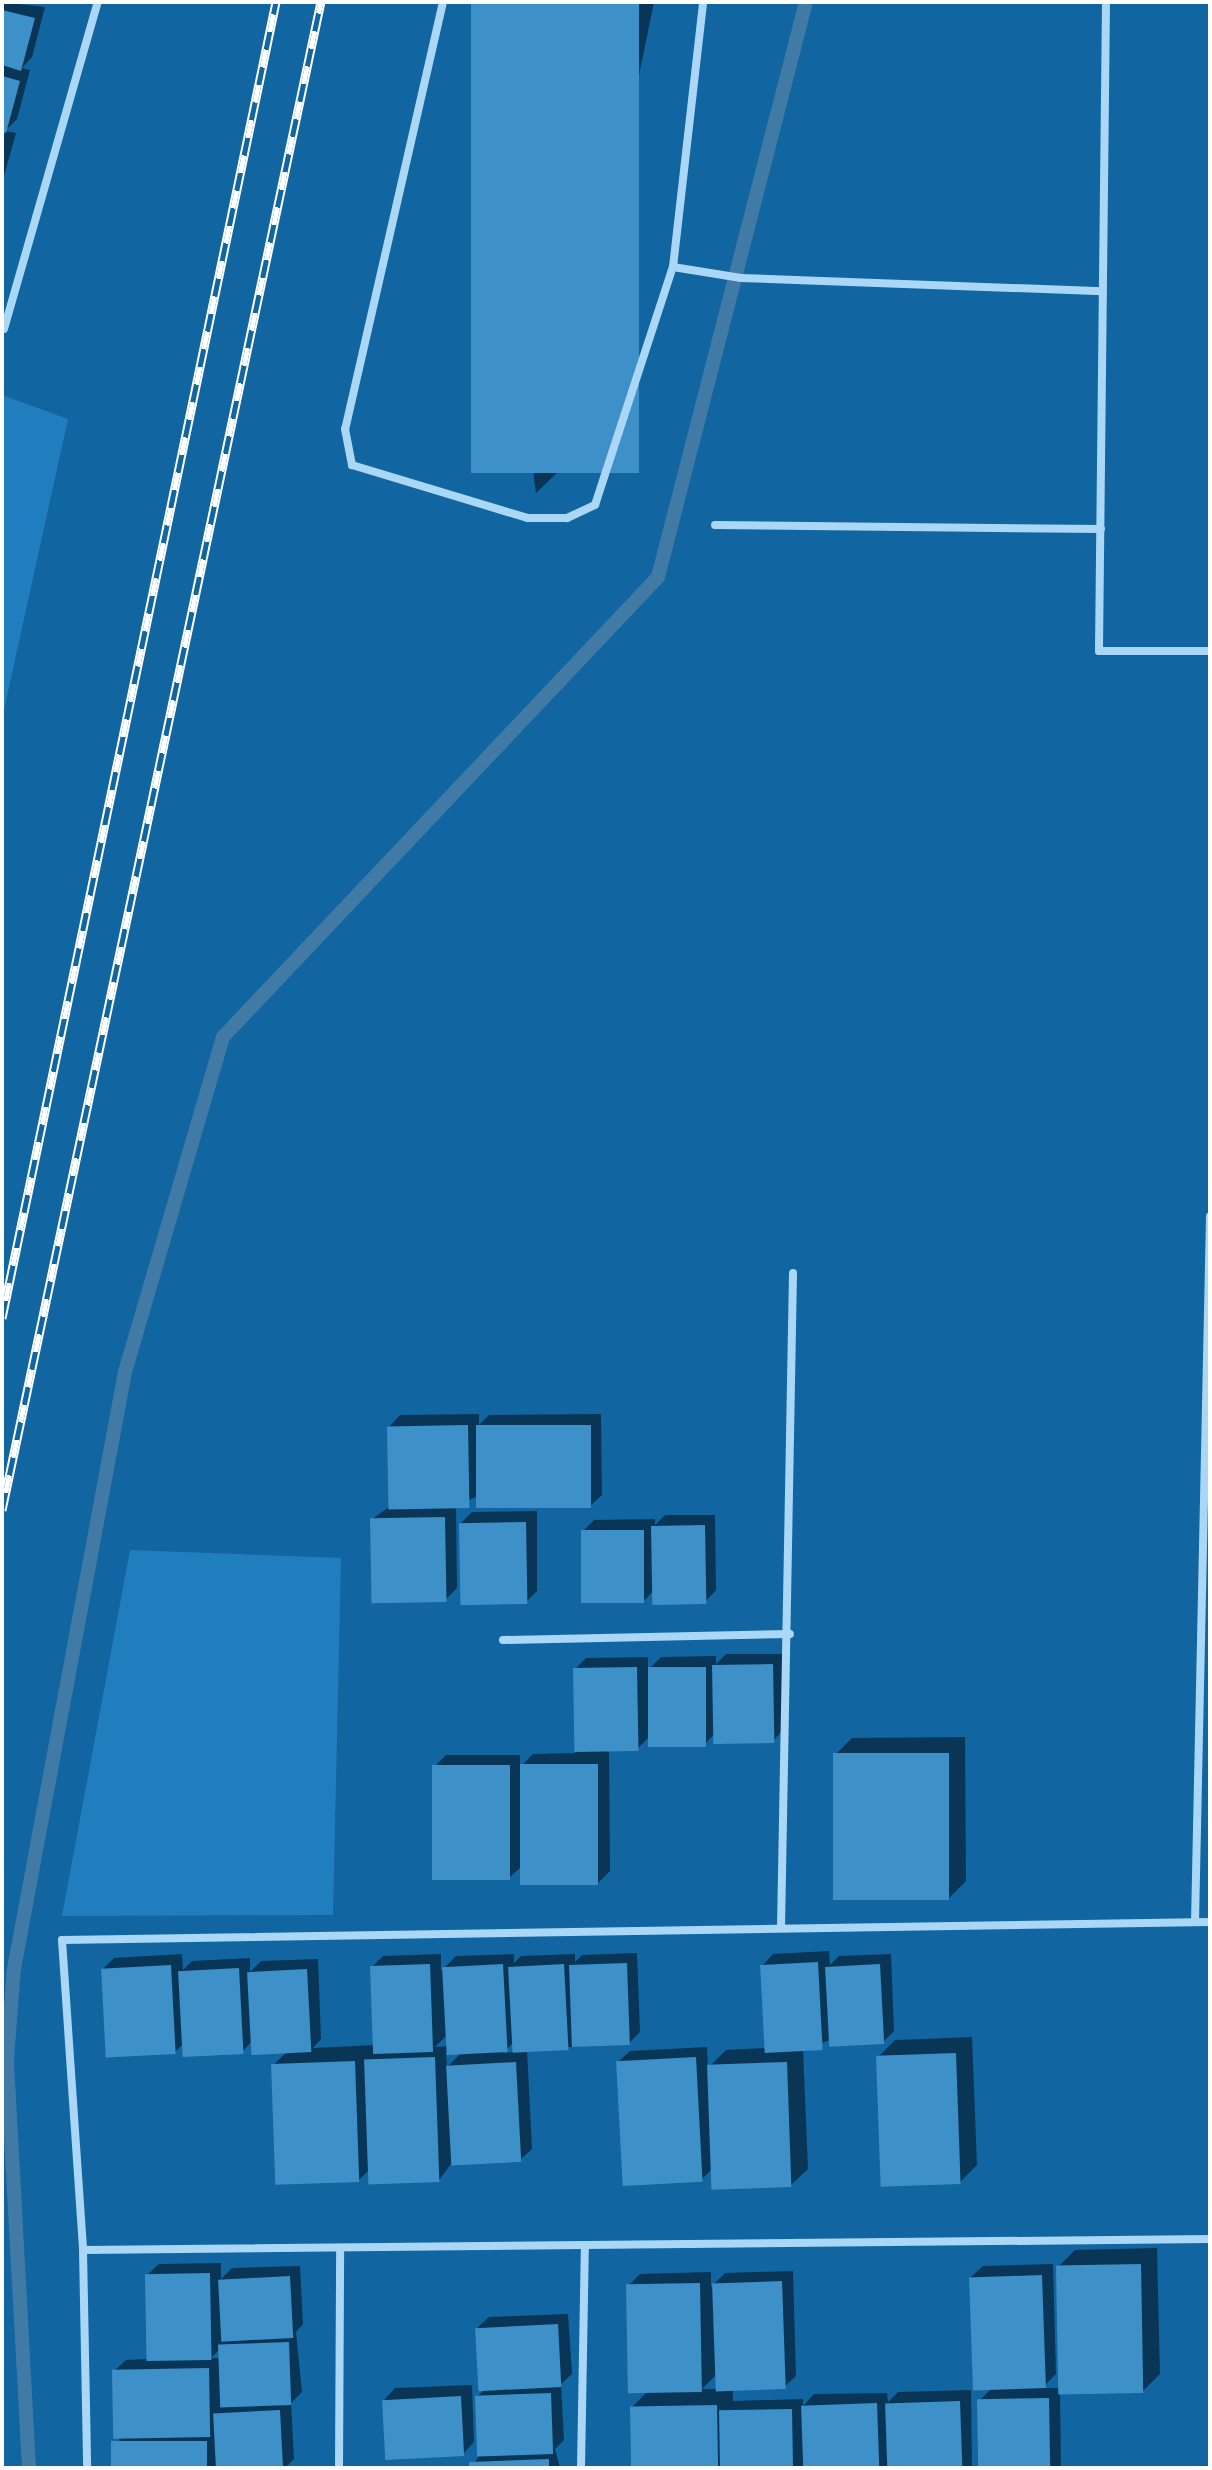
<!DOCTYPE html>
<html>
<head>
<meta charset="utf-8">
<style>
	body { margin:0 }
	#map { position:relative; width:1212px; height:2470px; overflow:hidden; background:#1165a1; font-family:Mulish,sans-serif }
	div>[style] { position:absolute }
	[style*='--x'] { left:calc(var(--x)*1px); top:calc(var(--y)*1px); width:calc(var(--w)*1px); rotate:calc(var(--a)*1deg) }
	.green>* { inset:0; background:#207ebe }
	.shadow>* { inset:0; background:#0007 }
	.stream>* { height:14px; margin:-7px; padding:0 7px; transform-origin:7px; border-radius:7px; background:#417ba5 }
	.building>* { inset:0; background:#3e90c9; transform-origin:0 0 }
	.street>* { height:8px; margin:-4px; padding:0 4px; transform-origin:4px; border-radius:4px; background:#aad7f5 }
	.rail>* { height:9px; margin-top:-4.5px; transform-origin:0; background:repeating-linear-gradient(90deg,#1165a1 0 18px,#fff 0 36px); box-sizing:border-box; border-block:2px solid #fff }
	span { translate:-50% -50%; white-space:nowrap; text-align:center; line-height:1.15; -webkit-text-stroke:6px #1165a1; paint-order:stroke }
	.frame { position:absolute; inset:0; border:4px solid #fff; pointer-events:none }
</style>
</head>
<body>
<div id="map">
	<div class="green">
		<div style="clip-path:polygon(2px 395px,68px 419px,2px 719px)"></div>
		<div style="clip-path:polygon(130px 1550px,341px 1558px,333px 1915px,62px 1916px)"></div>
	</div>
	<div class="shadow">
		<div style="clip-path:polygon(2px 2px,45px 7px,32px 57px,22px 68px,30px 70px,17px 119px,5px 131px,16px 133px,2px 183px)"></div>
		<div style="clip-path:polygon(473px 2px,654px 2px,558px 472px,536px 493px)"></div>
		<div style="clip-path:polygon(479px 1414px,479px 1425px,489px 1415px,601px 1414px,602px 1495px,590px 1506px,478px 1496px,456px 1506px,457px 1588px,445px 1600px,372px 1519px,389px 1507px,389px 1427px,400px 1415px)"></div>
		<div style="clip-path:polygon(537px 1511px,537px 1591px,526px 1602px,461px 1523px,472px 1512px)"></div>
		<div style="clip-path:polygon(665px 1515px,715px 1515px,716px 1590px,705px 1602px,654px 1590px,645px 1600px,583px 1531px,594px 1520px,655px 1519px,655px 1525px)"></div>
		<div style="clip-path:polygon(726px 1654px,784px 1654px,784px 1729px,773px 1741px,715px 1733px,705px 1744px,651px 1735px,637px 1749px,609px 1749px,610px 1871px,598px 1883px,523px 1865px,509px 1878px,434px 1767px,446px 1755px,520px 1755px,520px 1767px,533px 1754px,575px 1753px,575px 1669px,586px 1658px,648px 1657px,648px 1670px,661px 1657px,716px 1656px,716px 1664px)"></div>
		<div style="clip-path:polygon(965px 1737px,966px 1881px,949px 1898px,835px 1755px,852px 1738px)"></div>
		<div style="clip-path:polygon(829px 1951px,830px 1965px,839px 1956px,891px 1954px,894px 2031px,883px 2042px,830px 2040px,803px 2049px,808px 2169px,791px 2185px,713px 2168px,701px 2180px,618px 2062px,630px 2051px,707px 2047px,708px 2068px,726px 2050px,765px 2048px,762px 1966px,773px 1954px)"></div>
		<div style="clip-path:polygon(evenodd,637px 1953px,640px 2032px,629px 2043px,527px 2050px,532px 2149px,520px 2160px,451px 2164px,439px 2180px,370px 2169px,359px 2180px,273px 2065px,287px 2052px,252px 2041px,242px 2052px,183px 2044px,175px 2052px,103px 1969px,114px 1958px,182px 1954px,183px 1970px,192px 1961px,250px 1958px,250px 1972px,261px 1961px,318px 1959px,321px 2039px,313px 2048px,375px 2045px,372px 1967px,383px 1956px,441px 1954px,441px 1971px,456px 1956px,514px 1954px,514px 1963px,521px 1956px,575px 1954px,575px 1962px,582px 1955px,637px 1953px,447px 2035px,447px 2046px,435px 2047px,447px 2035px,637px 1953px,513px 2043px,514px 2052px,503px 2053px,513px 2043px,637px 1953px,462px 2052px,447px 2067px,446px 2053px,462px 2052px)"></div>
		<div style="clip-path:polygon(972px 2037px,977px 2165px,960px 2182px,878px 2057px,895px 2040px)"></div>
		<div style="clip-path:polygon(1157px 2248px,1160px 2374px,1143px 2391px,1060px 2394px,1061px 2468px,981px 2468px,979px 2401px,993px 2387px,971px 2277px,983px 2266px,1053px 2264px,1056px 2374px,1042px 2388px,1061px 2388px,1058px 2267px,1075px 2250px)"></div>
		<div style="clip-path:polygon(evenodd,221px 2263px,221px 2279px,232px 2268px,300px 2266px,303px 2324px,296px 2332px,302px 2392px,291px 2403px,294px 2459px,286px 2467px,296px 2468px,113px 2468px,120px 2437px,114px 2371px,126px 2360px,148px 2359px,147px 2275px,159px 2264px,221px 2263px,220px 2349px,220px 2358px,211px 2358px,220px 2349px)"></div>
		<div style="clip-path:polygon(evenodd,793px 2271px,796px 2376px,784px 2387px,733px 2389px,733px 2401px,803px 2399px,803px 2406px,814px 2394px,887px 2393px,888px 2402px,898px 2392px,971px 2390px,972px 2468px,633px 2468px,632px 2407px,648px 2391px,628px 2286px,640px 2274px,711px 2272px,711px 2287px,725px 2273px,793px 2271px,716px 2375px,716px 2389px,702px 2389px,716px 2375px)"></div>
		<div style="clip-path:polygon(568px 2314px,572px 2374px,561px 2384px,564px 2440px,555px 2449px,560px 2468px,471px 2468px,480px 2454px,477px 2397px,486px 2388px,477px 2328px,489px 2317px)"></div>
		<div style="clip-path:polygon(472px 2385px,474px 2442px,463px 2454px,384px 2400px,395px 2388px)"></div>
	</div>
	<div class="stream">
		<div style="--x:29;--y:2468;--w:410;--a:-93.1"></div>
		<div style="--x:7;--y:2059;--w:90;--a:-85.6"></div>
		<div style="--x:14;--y:1969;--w:607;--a:-79.47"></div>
		<div style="--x:125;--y:1372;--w:349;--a:-73.7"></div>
		<div style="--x:223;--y:1037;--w:633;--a:-46.6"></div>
		<div style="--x:658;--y:577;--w:594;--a:-75.57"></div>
	</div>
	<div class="building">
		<div style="left:471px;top:2px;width:168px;height:471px"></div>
		<div style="clip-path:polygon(2px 10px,35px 18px,21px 71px,2px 65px)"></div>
		<div style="clip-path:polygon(2px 76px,20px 81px,6px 133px,2px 132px)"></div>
		<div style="left:468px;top:1425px;width:83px;height:81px;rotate:89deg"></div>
		<div style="left:591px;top:1425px;width:83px;height:115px;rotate:90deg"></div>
		<div style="left:445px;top:1517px;width:85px;height:75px;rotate:89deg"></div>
		<div style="left:526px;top:1522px;width:82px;height:67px;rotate:89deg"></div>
		<div style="left:705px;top:1525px;width:79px;height:54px;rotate:89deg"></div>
		<div style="left:581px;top:1530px;width:63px;height:73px"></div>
		<div style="left:773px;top:1664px;width:79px;height:61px;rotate:89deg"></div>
		<div style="left:637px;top:1667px;width:84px;height:64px;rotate:89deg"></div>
		<div style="left:648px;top:1667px;width:58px;height:80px"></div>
		<div style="left:949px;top:1753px;width:147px;height:116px;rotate:90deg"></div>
		<div style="left:598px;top:1764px;width:121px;height:78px;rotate:90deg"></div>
		<div style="left:510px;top:1765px;width:115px;height:78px;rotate:90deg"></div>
		<div style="left:818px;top:1962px;width:88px;height:58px;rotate:87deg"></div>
		<div style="left:627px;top:1963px;width:82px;height:58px;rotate:88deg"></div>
		<div style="left:430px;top:1964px;width:88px;height:60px;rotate:88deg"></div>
		<div style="left:503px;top:1964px;width:88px;height:61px;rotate:87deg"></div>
		<div style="left:564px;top:1964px;width:86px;height:56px;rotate:87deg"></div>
		<div style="left:880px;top:1964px;width:80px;height:55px;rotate:87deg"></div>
		<div style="left:171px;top:1965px;width:89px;height:70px;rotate:87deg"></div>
		<div style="left:239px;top:1968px;width:86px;height:61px;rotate:87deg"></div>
		<div style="left:307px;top:1969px;width:83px;height:60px;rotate:87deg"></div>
		<div style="left:956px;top:2053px;width:131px;height:80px;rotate:88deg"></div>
		<div style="left:435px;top:2057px;width:125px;height:71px;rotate:88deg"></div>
		<div style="left:696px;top:2057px;width:125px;height:80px;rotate:87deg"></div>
		<div style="left:355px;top:2061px;width:121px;height:84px;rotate:88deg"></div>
		<div style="left:516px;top:2062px;width:100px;height:70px;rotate:87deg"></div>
		<div style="left:787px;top:2062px;width:125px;height:80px;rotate:88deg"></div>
		<div style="left:1141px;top:2264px;width:129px;height:85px;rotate:89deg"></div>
		<div style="left:210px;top:2273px;width:87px;height:65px;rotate:89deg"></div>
		<div style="left:1042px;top:2275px;width:113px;height:73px;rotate:88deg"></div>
		<div style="left:290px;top:2276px;width:62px;height:72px;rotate:87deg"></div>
		<div style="left:782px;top:2281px;width:108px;height:70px;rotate:88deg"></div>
		<div style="left:700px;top:2283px;width:109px;height:74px;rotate:89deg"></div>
		<div style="left:558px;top:2324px;width:63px;height:83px;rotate:87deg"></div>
		<div style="left:289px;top:2342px;width:63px;height:71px;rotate:88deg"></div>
		<div style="left:209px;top:2368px;width:69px;height:97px;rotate:89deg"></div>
		<div style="left:551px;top:2393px;width:61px;height:76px;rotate:88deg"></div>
		<div style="left:461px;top:2396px;width:60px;height:79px;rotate:87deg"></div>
		<div style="left:1049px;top:2398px;width:70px;height:72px;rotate:89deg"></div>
		<div style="left:960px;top:2401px;width:67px;height:75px;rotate:88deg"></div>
		<div style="left:877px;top:2403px;width:65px;height:76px;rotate:88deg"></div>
		<div style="left:717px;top:2405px;width:63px;height:87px;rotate:89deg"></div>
		<div style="left:792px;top:2409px;width:59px;height:73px;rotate:89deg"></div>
		<div style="left:280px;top:2410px;width:58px;height:67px;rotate:87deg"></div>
		<div style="left:207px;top:2441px;width:27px;height:96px;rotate:90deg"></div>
		<div style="clip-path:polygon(549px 2459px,549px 2468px,469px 2468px,469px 2462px)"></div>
	</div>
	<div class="street">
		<div style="--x:443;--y:2;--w:438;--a:102.9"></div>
		<div style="--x:345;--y:429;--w:37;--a:79"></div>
		<div style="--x:352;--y:465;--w:184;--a:16.8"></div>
		<div style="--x:528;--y:518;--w:39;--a:0"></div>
		<div style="--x:567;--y:518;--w:31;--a:-25"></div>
		<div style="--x:595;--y:505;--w:250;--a:-71.9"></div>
		<div style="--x:673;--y:267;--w:69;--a:9.2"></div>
		<div style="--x:741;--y:278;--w:362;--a:2.1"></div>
		<div style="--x:1106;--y:2;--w:649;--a:90.62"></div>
		<div style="--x:1099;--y:651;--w:111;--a:0"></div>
		<div style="--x:673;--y:267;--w:267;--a:-83.5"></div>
		<div style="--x:4;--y:329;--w:340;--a:-74"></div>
		<div style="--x:715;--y:525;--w:386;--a:0.6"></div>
		<div style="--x:503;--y:1640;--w:287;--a:-1.2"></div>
		<div style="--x:1195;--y:1922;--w:706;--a:-88.78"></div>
		<div style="--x:1210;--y:1922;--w:1148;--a:179.1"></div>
		<div style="--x:62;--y:1940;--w:311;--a:86.1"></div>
		<div style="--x:83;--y:2250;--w:1127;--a:-0.56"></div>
		<div style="--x:781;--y:1928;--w:655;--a:-88.95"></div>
		<div style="--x:83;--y:2250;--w:218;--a:88.9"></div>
		<div style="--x:339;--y:2468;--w:216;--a:-89.7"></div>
		<div style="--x:581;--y:2468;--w:220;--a:-89"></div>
	</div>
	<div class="rail">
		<div style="--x:2;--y:1318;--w:1344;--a:-78.24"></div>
		<div style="--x:2;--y:1510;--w:1541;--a:-78.06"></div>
	</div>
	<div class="frame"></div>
</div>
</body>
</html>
